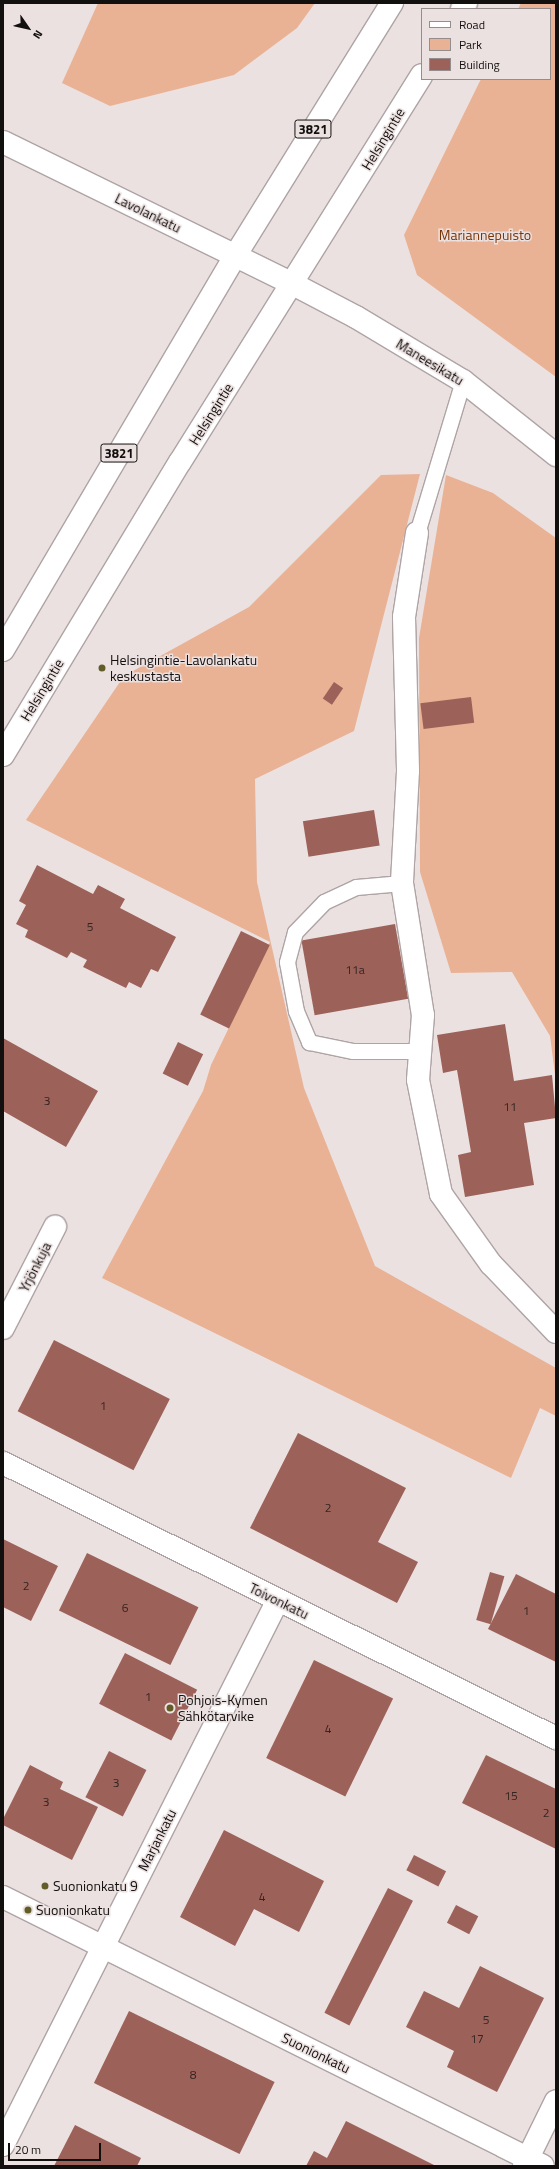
<!DOCTYPE html>
<html>
<head>
<meta charset="utf-8">
<style>
	body { margin:0 }
	#map { position:relative; width:559px; height:2169px; overflow:hidden; background:#ece1e1; font-family:"Titillium Web",sans-serif }
	div>[style] { position:absolute }
	[style*='--x'] { left:calc(var(--x)*1px); top:calc(var(--y)*1px); width:calc(var(--w)*1px); rotate:calc(var(--a)*1deg) }
	.green>* { inset:0; background:#e9b295 }
	.building>* { inset:0; background:#9c6158; transform-origin:0 0 }
	.roads { filter:drop-shadow(1px 0 #afa4a5) drop-shadow(-1px 0 #afa4a5) drop-shadow(0 1px #afa4a5) drop-shadow(0 -1px #afa4a5) }
	.service>* { height:15px; margin:-7.5px; padding:0 7.5px; transform-origin:7.5px; border-radius:7.5px; background:#fff }
	.minor>* { height:22px; margin:-11px; padding:0 11px; transform-origin:11px; border-radius:11px; background:#fff }
	.tertiary>* { height:22px; margin:-11px; padding:0 11px; transform-origin:11px; border-radius:11px; background:#fff }
	.secondary>* { height:22px; margin:-11px; padding:0 11px; transform-origin:11px; border-radius:11px; background:#fff }
	.primary>* { height:22px; margin:-11px; padding:0 11px; transform-origin:11px; border-radius:11px; background:#fff }
	.dots>* { width:11px; height:11px; translate:-50% -50%; box-sizing:border-box; border:2px solid #ece1e1; border-radius:50% }
	span { translate:-50% -50%; white-space:nowrap; text-align:center; line-height:1.15; -webkit-text-stroke:3px #ece1e1; paint-order:stroke }
	.number-label { font-size:12px; color:#342421 }
	.number-label span { -webkit-text-stroke-width:0 }
	.shield-label span { padding:1px 3px; background:#ece1e1; border:1px solid; border-radius:3px; -webkit-text-stroke-width:0 }
	.shield-label { font-size:13px; color:#120f0f; font-weight:700 }
	.street-label { font-size:14px; color:#120f0f }
	.park-label { font-size:14px; color:#783506 }
	.poi-label { font-size:14px; color:#120f0f }
	.left { translate:0 -50%; text-align:left }
	.frame { position:absolute; inset:0; border:4px solid #120f0f; pointer-events:none }
	.legend { position:absolute; left:421px; top:8px; width:130px; height:72px; box-sizing:border-box; background:#ece1e1; border:1px solid #958d8d; margin:0; padding:5px 7px; list-style:none; font-size:12px; color:#120f0f }
	.legend li { display:flex; align-items:center; gap:8px; height:20px }
	.legend b { width:20px; border:1px solid #958d8d }
	.north { position:absolute; left:8px; top:8px; width:40px; height:40px; -webkit-text-stroke:3px #ece1e1; paint-order:stroke; rotate:124deg; font-size:11px; font-weight:700; line-height:16px; text-align:center; color:#120f0f }
	.north::after { content:''; display:block; margin:auto; width:14px; height:18px; background:#120f0f; clip-path:polygon(50% 0,100% 100%,50% 72%,0 100%) }
	.scale { position:absolute; left:8px; top:2143px; width:93px; height:18px; box-sizing:border-box; border:2px solid #120f0f; border-top:0; padding-left:5px; font-size:12px; line-height:14px; white-space:nowrap; color:#120f0f; -webkit-text-stroke:3px #ece1e1; paint-order:stroke }
</style>
</head>
<body>
<div id="map">
	<div class="green">
		<div style="clip-path:polygon(98px 3px,315px 3px,297px 28px,234px 75px,110px 106px,62px 83px)"></div>
		<div style="clip-path:polygon(521px 3px,556px 3px,556px 377px,417px 275px,404px 235px,481px 79px,550px 79px,550px 9px,518px 9px)"></div>
		<div style="clip-path:polygon(420px 474px,354px 731px,255px 779px,257px 882px,304px 1088px,375px 1266px,556px 1368px,556px 1416px,540px 1408px,511px 1478px,102px 1278px,203px 1091px,211px 1065px,270px 942px,26px 820px,124px 676px,249px 607px,381px 475px)"></div>
		<div style="clip-path:polygon(446px 475px,493px 493px,556px 538px,556px 1082px,550px 1036px,512px 972px,451px 973px,420px 872px,419px 638px)"></div>
	</div>
	<div class="building">
		<div style="left:334px;top:682px;width:11px;height:20px;rotate:34deg"></div>
		<div style="left:471px;top:697px;width:26px;height:51px;rotate:83deg"></div>
		<div style="left:374px;top:810px;width:36px;height:72px;rotate:81deg"></div>
		<div style="clip-path:polygon(37px 865px,93px 894px,98px 885px,125px 899px,120px 908px,176px 937px,158px 972px,151px 969px,141px 988px,129px 982px,126px 988px,83px 967px,87px 960px,71px 952px,67px 958px,25px 937px,28px 930px,16px 924px,26px 905px,19px 901px)"></div>
		<div style="left:395px;top:924px;width:76px;height:95px;rotate:80deg"></div>
		<div style="left:241px;top:931px;width:32px;height:93px;rotate:26deg"></div>
		<div style="clip-path:polygon(505px 1024px,514px 1081px,552px 1075px,556px 1118px,524px 1123px,534px 1185px,465px 1197px,458px 1155px,471px 1152px,457px 1070px,443px 1073px,437px 1035px)"></div>
		<div style="clip-path:polygon(3px 1038px,98px 1091px,66px 1147px,3px 1111px)"></div>
		<div style="left:178px;top:1042px;width:28px;height:35px;rotate:26deg"></div>
		<div style="left:54px;top:1340px;width:130px;height:80px;rotate:27deg"></div>
		<div style="clip-path:polygon(298px 1433px,406px 1488px,378px 1542px,418px 1562px,397px 1603px,250px 1528px)"></div>
		<div style="clip-path:polygon(3px 1539px,58px 1566px,31px 1621px,3px 1607px)"></div>
		<div style="left:87px;top:1553px;width:124px;height:64px;rotate:26deg"></div>
		<div style="left:490px;top:1572px;width:15px;height:50px;rotate:16deg"></div>
		<div style="clip-path:polygon(516px 1574px,556px 1594px,556px 1662px,488px 1629px)"></div>
		<div style="left:125px;top:1653px;width:81px;height:57px;rotate:27deg"></div>
		<div style="left:314px;top:1660px;width:88px;height:109px;rotate:26deg"></div>
		<div style="left:109px;top:1751px;width:42px;height:52px;rotate:27deg"></div>
		<div style="clip-path:polygon(486px 1755px,556px 1789px,556px 1849px,462px 1803px)"></div>
		<div style="clip-path:polygon(30px 1765px,63px 1782px,60px 1789px,98px 1807px,72px 1860px,3px 1825px,3px 1819px)"></div>
		<div style="clip-path:polygon(224px 1830px,324px 1881px,299px 1932px,254px 1909px,235px 1946px,180px 1917px)"></div>
		<div style="left:414px;top:1855px;width:36px;height:17px;rotate:27deg"></div>
		<div style="left:388px;top:1888px;width:28px;height:140px;rotate:27deg"></div>
		<div style="left:456px;top:1905px;width:25px;height:20px;rotate:27deg"></div>
		<div style="clip-path:polygon(480px 1966px,544px 1998px,497px 2092px,447px 2067px,454px 2051px,406px 2027px,424px 1991px,459px 2008px)"></div>
		<div style="left:129px;top:2011px;width:162px;height:80px;rotate:26deg"></div>
		<div style="clip-path:polygon(346px 2121px,436px 2166px,306px 2166px,314px 2151px,327px 2158px)"></div>
		<div style="clip-path:polygon(75px 2125px,141px 2158px,137px 2166px,54px 2166px)"></div>
	</div>
	<div class="roads">
		<div class="service">
			<div style="--x:417;--y:533;--w:159;--a:-73.2"></div>
			<div style="--x:402;--y:883;--w:46;--a:175"></div>
			<div style="--x:356;--y:887;--w:35;--a:155"></div>
			<div style="--x:324;--y:902;--w:42;--a:134"></div>
			<div style="--x:295;--y:932;--w:31;--a:105"></div>
			<div style="--x:287;--y:962;--w:50;--a:79.6"></div>
			<div style="--x:296;--y:1011;--w:34;--a:67"></div>
			<div style="--x:309;--y:1042;--w:45;--a:11.6"></div>
			<div style="--x:353;--y:1051;--w:67;--a:0"></div>
		</div>
		<div class="minor">
			<div style="--x:417;--y:533;--w:85;--a:98.8"></div>
			<div style="--x:404;--y:617;--w:154;--a:88.5"></div>
			<div style="--x:408;--y:771;--w:112;--a:93.1"></div>
			<div style="--x:402;--y:883;--w:134;--a:81"></div>
			<div style="--x:423;--y:1015;--w:65;--a:94.4"></div>
			<div style="--x:418;--y:1080;--w:116;--a:78.6"></div>
			<div style="--x:441;--y:1194;--w:86;--a:54.5"></div>
			<div style="--x:491;--y:1264;--w:94;--a:46.3"></div>
			<div style="--x:3;--y:1328;--w:114;--a:-62.8"></div>
			<div style="--x:3;--y:1463;--w:618;--a:26.44"></div>
			<div style="--x:3;--y:1897;--w:603;--a:26.48"></div>
			<div style="--x:3;--y:2145;--w:610;--a:-63.23"></div>
		</div>
		<div class="tertiary">
			<div style="--x:293;--y:284;--w:71;--a:27.6"></div>
			<div style="--x:356;--y:317;--w:125;--a:30.9"></div>
			<div style="--x:463;--y:381;--w:119;--a:38.5"></div>
			<div style="--x:524;--y:2166;--w:72;--a:-63.8"></div>
		</div>
		<div class="secondary">
			<div style="--x:3;--y:142;--w:323;--a:26.1"></div>
		</div>
		<div class="primary">
			<div style="--x:462;--y:9;--w:7;--a:-56"></div>
			<div style="--x:3;--y:650;--w:457;--a:-59.5"></div>
			<div style="--x:235;--y:256;--w:298;--a:-58.2"></div>
			<div style="--x:3;--y:755;--w:342;--a:-58.9"></div>
			<div style="--x:180;--y:462;--w:456;--a:-58"></div>
		</div>
	</div>
	<div class="dots">
		<div style="left:102px;top:668px;background:#615c28"></div>
		<div style="left:170px;top:1708px;background:#615c28"></div>
		<div style="left:45px;top:1886px;background:#615c28"></div>
		<div style="left:28px;top:1910px;background:#615c28"></div>
	</div>
	<div class="number-label">
		<span style="left:90px;top:927px">5</span>
		<span style="left:355px;top:970px">11a</span>
		<span style="left:47px;top:1101px">3</span>
		<span style="left:510px;top:1107px">11</span>
		<span style="left:103px;top:1406px">1</span>
		<span style="left:328px;top:1508px">2</span>
		<span style="left:26px;top:1586px">2</span>
		<span style="left:125px;top:1608px">6</span>
		<span style="left:526px;top:1611px">1</span>
		<span style="left:148px;top:1697px">1</span>
		<span style="left:328px;top:1729px">4</span>
		<span style="left:116px;top:1783px">3</span>
		<span style="left:511px;top:1796px">15</span>
		<span style="left:46px;top:1802px">3</span>
		<span style="left:546px;top:1813px">2</span>
		<span style="left:262px;top:1897px">4</span>
		<span style="left:486px;top:2020px">5</span>
		<span style="left:477px;top:2039px">17</span>
		<span style="left:193px;top:2075px">8</span>
	</div>
	<div class="shield-label">
		<span style="left:313px;top:129px">3821</span>
		<span style="left:119px;top:453px">3821</span>
	</div>
	<div class="street-label">
		<span style="left:383px;top:139px;rotate:-59deg">Helsingintie</span>
		<span style="left:148px;top:213px;rotate:26deg">Lavolankatu</span>
		<span style="left:430px;top:362px;rotate:31deg">Maneesikatu</span>
		<span style="left:211px;top:414px;rotate:-58deg">Helsingintie</span>
		<span style="left:42px;top:690px;rotate:-59deg">Helsingintie</span>
		<span style="left:35px;top:1267px;rotate:-63deg">Yrjönkuja</span>
		<span style="left:279px;top:1601px;rotate:26deg">Toivonkatu</span>
		<span style="left:157px;top:1840px;rotate:-63deg">Marjankatu</span>
		<span style="left:316px;top:2053px;rotate:26deg">Suonionkatu</span>
	</div>
	<div class="park-label">
		<span style="left:485px;top:235px">Mariannepuisto</span>
	</div>
	<div class="poi-label">
		<span class="left" style="left:110px;top:668px">Helsingintie-Lavolankatu<br>keskustasta</span>
		<span class="left" style="left:178px;top:1708px">Pohjois-Kymen<br>Sähkötarvike</span>
		<span class="left" style="left:53px;top:1886px">Suonionkatu 9</span>
		<span class="left" style="left:36px;top:1910px">Suonionkatu</span>
	</div>
	<div class="frame"></div>
	<ul class="legend">
	<li><b style="height:5px;background:#fff"></b>Road</li>
	<li><b style="height:11px;background:#e9b295"></b>Park</li>
	<li><b style="height:11px;background:#9c6158"></b>Building</li>
	</ul>
	<div class="north">N</div>
	<div class="scale">20 m</div>
</div>
</body>
</html>
